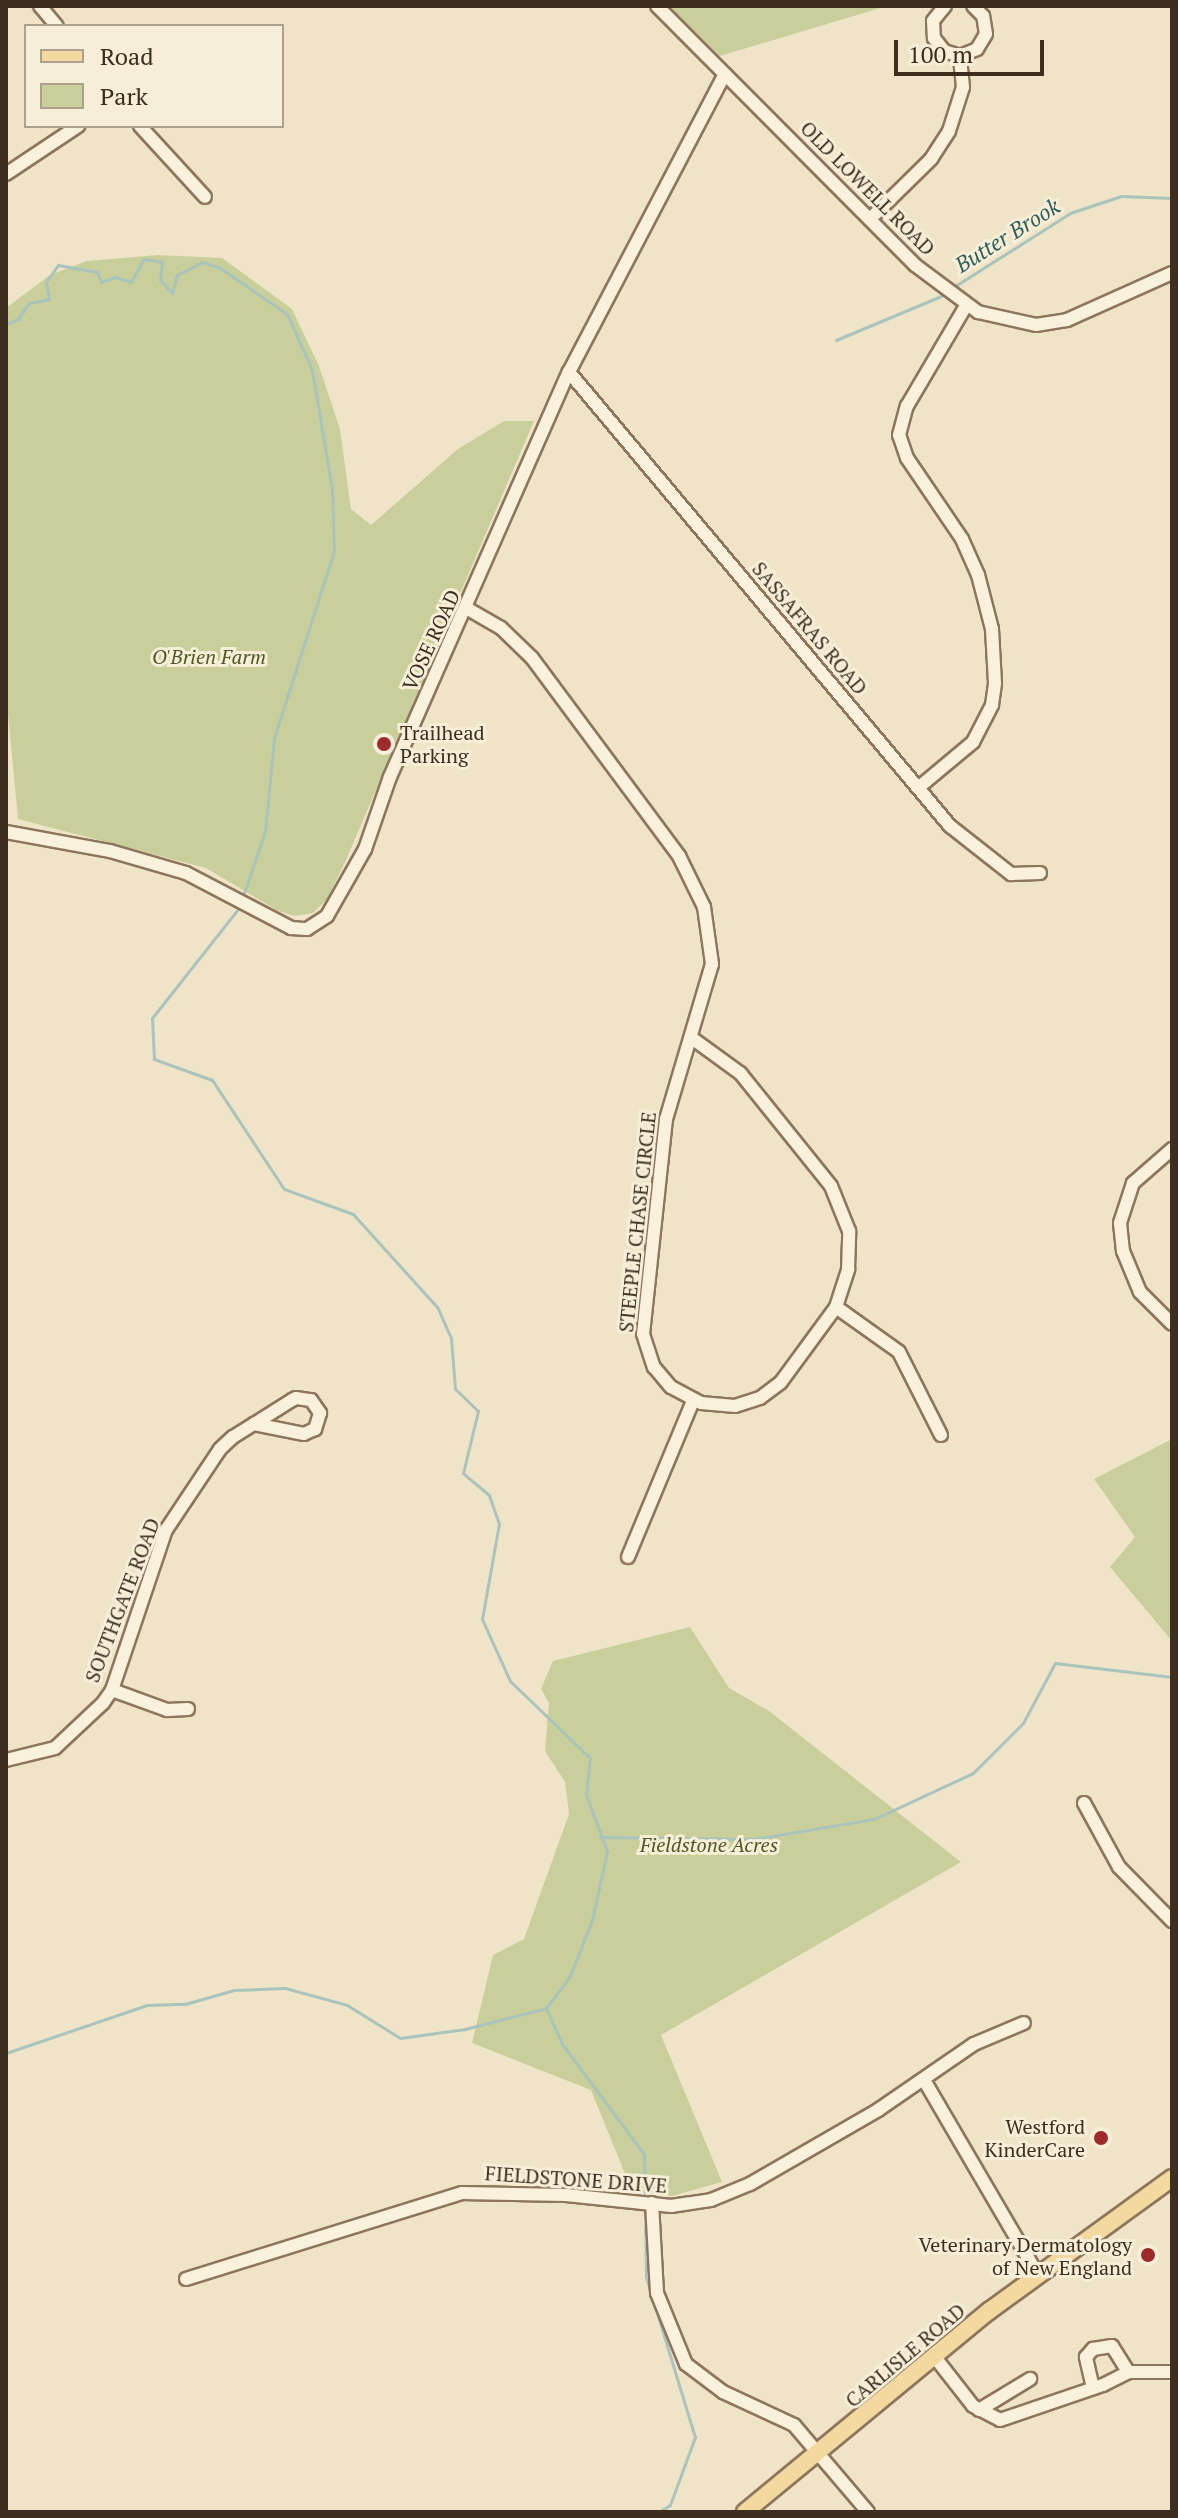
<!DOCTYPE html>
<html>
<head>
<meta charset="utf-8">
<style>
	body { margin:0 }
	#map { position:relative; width:1178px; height:2518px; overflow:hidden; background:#f0e4c8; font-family:"PT Serif",serif }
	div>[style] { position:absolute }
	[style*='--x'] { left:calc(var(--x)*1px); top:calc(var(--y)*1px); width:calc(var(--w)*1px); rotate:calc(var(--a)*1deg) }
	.green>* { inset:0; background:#c9cf9b }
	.stream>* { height:3px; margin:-1.5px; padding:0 1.5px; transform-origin:1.5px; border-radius:1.5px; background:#a9c4bc }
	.roads { filter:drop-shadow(2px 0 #8d765c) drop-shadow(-2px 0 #8d765c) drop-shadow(0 2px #8d765c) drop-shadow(0 -2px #8d765c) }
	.minor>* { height:12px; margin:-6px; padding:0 6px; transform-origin:6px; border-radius:6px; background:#faf1dc }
	.major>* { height:16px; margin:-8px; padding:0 8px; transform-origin:8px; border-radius:8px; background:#f3d9a0 }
	.dots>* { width:22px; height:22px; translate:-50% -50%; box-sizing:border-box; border:4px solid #f7eed8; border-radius:50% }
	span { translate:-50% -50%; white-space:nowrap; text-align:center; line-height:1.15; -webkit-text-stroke:6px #f7eed8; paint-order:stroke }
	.street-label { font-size:20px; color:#3d2e20 }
	.park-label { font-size:20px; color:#4d5a26; font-style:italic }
	.poi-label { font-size:20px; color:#3d2e20 }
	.left { translate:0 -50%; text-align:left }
	.right { translate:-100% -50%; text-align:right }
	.water-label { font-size:22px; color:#2f5d5a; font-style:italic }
	.frame { position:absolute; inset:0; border:8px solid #3d2e20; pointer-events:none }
	.legend { position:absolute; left:24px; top:24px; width:260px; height:104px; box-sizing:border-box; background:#f7eed8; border:2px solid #ada18e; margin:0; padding:10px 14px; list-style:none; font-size:24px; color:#3d2e20 }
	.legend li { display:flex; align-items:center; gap:16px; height:40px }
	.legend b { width:40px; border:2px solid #ada18e }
	.scale { position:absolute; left:894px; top:40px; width:150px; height:36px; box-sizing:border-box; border:4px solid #3d2e20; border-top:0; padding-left:10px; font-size:24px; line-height:28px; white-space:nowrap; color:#3d2e20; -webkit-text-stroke:6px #f7eed8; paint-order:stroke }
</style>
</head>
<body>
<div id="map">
	<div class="green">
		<div style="clip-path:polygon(669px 6px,887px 6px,720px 56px)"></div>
		<div style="clip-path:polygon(158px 255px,222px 258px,292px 309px,319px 366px,340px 429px,351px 509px,371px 525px,458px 449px,504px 421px,534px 421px,346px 860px,327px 899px,313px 913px,295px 916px,278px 911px,206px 868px,18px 819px,6px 693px,6px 308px,50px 275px,87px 261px)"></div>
		<div style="clip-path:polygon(1172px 1439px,1172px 1641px,1110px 1567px,1135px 1537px,1094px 1479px)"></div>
		<div style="clip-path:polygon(690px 1627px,729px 1688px,769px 1711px,961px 1862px,661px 2035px,722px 2182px,672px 2196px,632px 2191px,591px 2090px,472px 2043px,493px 1955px,524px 1939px,569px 1814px,565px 1782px,545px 1751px,549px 1703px,541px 1689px,553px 1661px)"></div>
	</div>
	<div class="stream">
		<div style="--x:952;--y:288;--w:140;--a:-32.4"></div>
		<div style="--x:1070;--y:213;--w:54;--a:-18.4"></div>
		<div style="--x:1121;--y:196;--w:51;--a:2.2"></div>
		<div style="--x:6;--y:324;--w:13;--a:-23"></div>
		<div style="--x:18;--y:319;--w:19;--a:-55"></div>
		<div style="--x:29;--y:303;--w:20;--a:-11"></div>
		<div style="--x:49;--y:299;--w:17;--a:-100"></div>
		<div style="--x:46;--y:282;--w:21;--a:-55"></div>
		<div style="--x:58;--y:265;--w:40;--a:10"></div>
		<div style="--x:97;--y:272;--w:11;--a:68"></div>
		<div style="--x:101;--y:282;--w:15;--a:-20"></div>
		<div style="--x:115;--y:277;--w:17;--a:17"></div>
		<div style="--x:131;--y:282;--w:26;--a:-61"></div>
		<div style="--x:144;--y:259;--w:18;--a:9"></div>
		<div style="--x:162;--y:262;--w:18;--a:96"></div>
		<div style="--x:160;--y:280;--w:18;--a:47"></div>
		<div style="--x:172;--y:293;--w:19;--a:-74"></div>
		<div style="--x:177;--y:275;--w:28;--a:-27"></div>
		<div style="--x:202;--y:262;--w:19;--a:18"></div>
		<div style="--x:220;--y:268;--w:81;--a:34.5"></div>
		<div style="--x:287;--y:314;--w:61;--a:65.9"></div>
		<div style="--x:312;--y:370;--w:121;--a:80.5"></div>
		<div style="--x:332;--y:489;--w:62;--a:88.2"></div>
		<div style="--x:334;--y:551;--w:196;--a:107.8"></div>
		<div style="--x:274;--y:738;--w:93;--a:95.5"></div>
		<div style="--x:265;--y:831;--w:65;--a:108.7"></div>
		<div style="--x:836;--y:340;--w:114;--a:-22.7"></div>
		<div style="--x:600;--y:1837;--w:154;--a:0.7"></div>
		<div style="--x:754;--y:1839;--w:122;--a:-9.5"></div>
		<div style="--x:874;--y:1819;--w:109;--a:-24.9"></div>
		<div style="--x:973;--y:1773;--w:71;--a:-45"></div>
		<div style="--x:1023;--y:1723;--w:68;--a:-61.9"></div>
		<div style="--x:1055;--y:1663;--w:118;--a:6.8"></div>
		<div style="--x:546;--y:2008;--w:39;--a:66"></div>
		<div style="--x:562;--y:2044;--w:137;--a:53.3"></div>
		<div style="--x:644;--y:2154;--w:44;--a:88.7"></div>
		<div style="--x:6;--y:2053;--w:149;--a:-18.8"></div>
		<div style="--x:147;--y:2005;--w:38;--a:-2"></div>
		<div style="--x:185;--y:2004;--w:51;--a:-15.9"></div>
		<div style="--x:234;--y:1990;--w:51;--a:-2.2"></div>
		<div style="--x:285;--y:1988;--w:64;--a:15.3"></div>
		<div style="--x:347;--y:2005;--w:62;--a:31.9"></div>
		<div style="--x:400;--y:2038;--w:66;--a:-7.9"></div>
		<div style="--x:465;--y:2029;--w:84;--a:-14.5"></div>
		<div style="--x:546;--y:2008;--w:38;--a:-53"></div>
		<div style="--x:569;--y:1978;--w:62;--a:-68.4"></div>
		<div style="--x:592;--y:1920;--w:71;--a:-77.7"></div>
		<div style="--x:607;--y:1851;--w:60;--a:-110.6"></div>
		<div style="--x:586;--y:1795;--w:37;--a:-84"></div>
		<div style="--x:590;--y:1758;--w:111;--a:-136.1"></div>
		<div style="--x:510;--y:1681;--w:68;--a:-114.3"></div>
		<div style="--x:482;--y:1619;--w:97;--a:-79.9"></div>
		<div style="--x:499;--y:1524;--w:31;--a:-109"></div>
		<div style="--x:489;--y:1495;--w:34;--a:-140"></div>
		<div style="--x:463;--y:1473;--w:64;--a:-76.4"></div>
		<div style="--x:478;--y:1411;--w:32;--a:-136"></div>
		<div style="--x:455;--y:1389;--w:51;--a:-94.5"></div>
		<div style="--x:451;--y:1338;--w:34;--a:-114"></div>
		<div style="--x:437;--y:1307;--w:125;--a:-132.1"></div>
		<div style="--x:353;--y:1214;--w:73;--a:-160.1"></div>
		<div style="--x:284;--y:1189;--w:131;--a:-123.4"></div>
		<div style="--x:212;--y:1080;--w:62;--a:-160.1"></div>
		<div style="--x:154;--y:1059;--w:41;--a:-92.8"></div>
		<div style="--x:152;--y:1018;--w:140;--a:-51.7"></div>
		<div style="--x:645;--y:2205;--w:72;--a:89.2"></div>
		<div style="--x:646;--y:2277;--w:167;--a:73"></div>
		<div style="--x:695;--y:2437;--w:72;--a:110.2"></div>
		<div style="--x:670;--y:2505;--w:13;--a:148"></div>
	</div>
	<div class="roads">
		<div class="minor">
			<div style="--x:40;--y:6;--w:26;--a:50"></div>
			<div style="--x:657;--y:6;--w:366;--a:45.1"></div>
			<div style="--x:915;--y:265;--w:79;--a:36.7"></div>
			<div style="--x:978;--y:312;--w:59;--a:12.6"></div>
			<div style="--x:1036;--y:325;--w:31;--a:-9"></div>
			<div style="--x:1067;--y:320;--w:115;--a:-24.1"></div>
			<div style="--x:945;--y:6;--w:19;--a:129"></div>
			<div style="--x:933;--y:21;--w:17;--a:87"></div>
			<div style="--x:934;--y:38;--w:16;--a:52"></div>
			<div style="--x:944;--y:51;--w:17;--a:17"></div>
			<div style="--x:960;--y:56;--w:18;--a:-22"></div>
			<div style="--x:977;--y:49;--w:17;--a:-59"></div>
			<div style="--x:986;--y:34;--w:18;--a:-99"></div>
			<div style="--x:983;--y:16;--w:14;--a:-135"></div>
			<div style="--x:140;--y:126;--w:96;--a:47.5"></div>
			<div style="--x:6;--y:174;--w:87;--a:-33.7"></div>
			<div style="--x:870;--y:219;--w:86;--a:-44.5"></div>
			<div style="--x:931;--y:159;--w:33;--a:-57"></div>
			<div style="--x:949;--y:131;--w:46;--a:-72.3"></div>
			<div style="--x:963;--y:87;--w:31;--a:-96"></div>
			<div style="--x:569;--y:372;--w:593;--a:50"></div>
			<div style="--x:950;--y:826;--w:78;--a:38.2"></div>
			<div style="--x:1011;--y:874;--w:29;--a:-2"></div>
			<div style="--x:468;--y:609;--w:38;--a:30"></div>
			<div style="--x:501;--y:628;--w:43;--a:44.1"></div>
			<div style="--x:532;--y:658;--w:247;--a:53.4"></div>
			<div style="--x:679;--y:856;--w:57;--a:63.9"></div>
			<div style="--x:704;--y:907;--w:58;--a:82"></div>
			<div style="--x:712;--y:964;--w:162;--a:106.5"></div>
			<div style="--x:666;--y:1119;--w:216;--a:96.1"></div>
			<div style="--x:643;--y:1334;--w:35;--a:72"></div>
			<div style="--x:654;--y:1367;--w:26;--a:50"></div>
			<div style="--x:671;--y:1387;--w:34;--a:28"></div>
			<div style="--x:701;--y:1403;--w:34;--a:5"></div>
			<div style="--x:735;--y:1406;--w:26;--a:-18"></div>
			<div style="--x:760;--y:1398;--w:26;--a:-37"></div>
			<div style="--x:781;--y:1382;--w:93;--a:-53.7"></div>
			<div style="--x:836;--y:1307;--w:40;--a:-72"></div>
			<div style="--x:848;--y:1269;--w:38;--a:-88"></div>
			<div style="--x:849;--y:1231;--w:48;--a:-111.8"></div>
			<div style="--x:831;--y:1186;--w:145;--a:-128.8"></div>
			<div style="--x:740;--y:1073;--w:58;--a:-144.1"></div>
			<div style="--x:918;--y:788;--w:72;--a:-39.9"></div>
			<div style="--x:973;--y:742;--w:42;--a:-62.8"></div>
			<div style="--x:992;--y:705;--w:22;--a:-82"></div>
			<div style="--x:995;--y:683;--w:54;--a:-93.2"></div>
			<div style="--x:992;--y:629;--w:56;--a:-104.5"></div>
			<div style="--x:978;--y:575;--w:39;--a:-114"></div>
			<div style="--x:962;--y:539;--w:98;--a:-124.2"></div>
			<div style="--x:907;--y:458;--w:24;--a:-109"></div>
			<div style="--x:899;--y:435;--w:30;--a:-75"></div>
			<div style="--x:907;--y:406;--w:116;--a:-59.5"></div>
			<div style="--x:6;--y:832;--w:106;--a:10.4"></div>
			<div style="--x:110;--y:851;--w:79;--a:16.1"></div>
			<div style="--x:186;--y:873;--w:119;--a:27.6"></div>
			<div style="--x:291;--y:928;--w:16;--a:4"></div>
			<div style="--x:307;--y:929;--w:24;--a:-33"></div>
			<div style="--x:327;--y:916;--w:77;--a:-60.4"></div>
			<div style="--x:365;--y:849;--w:76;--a:-70.9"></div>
			<div style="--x:390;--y:777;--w:443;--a:-66.2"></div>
			<div style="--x:569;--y:372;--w:336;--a:-62.4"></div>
			<div style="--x:1172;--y:1149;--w:52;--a:138.9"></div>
			<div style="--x:1133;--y:1183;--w:42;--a:108"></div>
			<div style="--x:1120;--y:1223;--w:28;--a:84"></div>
			<div style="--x:1123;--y:1251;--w:44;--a:67.5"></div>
			<div style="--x:1140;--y:1292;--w:45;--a:45"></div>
			<div style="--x:836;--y:1307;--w:77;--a:35.5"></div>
			<div style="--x:899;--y:1352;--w:93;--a:63.2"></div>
			<div style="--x:628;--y:1557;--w:169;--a:-67.4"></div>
			<div style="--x:112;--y:1690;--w:59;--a:20"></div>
			<div style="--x:167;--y:1710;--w:21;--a:-3"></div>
			<div style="--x:6;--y:1760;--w:50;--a:-13.8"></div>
			<div style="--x:55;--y:1748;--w:66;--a:-43.2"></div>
			<div style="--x:103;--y:1703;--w:16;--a:-55"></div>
			<div style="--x:112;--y:1690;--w:169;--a:-71.4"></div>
			<div style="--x:166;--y:1530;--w:97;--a:-56.3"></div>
			<div style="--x:220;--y:1449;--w:18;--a:-43"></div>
			<div style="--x:233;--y:1437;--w:25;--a:-32"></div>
			<div style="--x:254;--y:1424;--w:45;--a:-32.3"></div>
			<div style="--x:292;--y:1400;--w:4;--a:-27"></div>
			<div style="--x:296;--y:1398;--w:15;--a:8"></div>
			<div style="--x:311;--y:1400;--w:16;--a:55"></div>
			<div style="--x:320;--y:1413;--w:17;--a:107"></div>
			<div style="--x:315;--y:1429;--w:12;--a:156"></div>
			<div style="--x:304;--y:1434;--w:51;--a:-168.7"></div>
			<div style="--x:1084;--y:1803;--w:73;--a:61.3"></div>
			<div style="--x:1119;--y:1867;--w:76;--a:45.5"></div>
			<div style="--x:924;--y:2080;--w:226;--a:59.7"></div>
			<div style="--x:652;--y:2203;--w:90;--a:86.8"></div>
			<div style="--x:657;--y:2293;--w:77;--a:67.8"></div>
			<div style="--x:686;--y:2364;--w:46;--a:37.1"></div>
			<div style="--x:723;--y:2392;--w:78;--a:24.9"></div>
			<div style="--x:794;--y:2425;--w:114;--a:49.6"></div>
			<div style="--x:186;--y:2279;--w:289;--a:-17.3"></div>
			<div style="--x:462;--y:2193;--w:104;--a:1.1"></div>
			<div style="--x:566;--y:2195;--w:106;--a:6"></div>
			<div style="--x:671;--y:2206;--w:40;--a:-8.5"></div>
			<div style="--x:711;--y:2200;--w:42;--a:-22.3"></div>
			<div style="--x:750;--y:2184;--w:148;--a:-30"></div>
			<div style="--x:878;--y:2110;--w:116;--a:-34.5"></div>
			<div style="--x:974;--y:2044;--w:54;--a:-22.8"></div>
			<div style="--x:934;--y:2356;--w:63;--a:52"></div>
			<div style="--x:973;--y:2406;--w:30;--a:27"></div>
			<div style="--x:1000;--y:2420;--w:109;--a:-18.8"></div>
			<div style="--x:1103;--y:2385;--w:28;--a:-27"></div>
			<div style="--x:1128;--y:2372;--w:44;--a:0"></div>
			<div style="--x:1093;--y:2388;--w:32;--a:-103"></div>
			<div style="--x:1086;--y:2357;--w:11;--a:-49"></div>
			<div style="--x:1093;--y:2349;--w:19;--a:-9"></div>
			<div style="--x:1112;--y:2346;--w:31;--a:58"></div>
			<div style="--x:979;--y:2410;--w:60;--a:-31.3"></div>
		</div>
		<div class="major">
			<div style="--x:745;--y:2512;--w:316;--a:-39.5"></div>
			<div style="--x:989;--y:2311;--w:226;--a:-36"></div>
		</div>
	</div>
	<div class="dots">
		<div style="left:384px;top:744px;background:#9e2a2b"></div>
		<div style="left:1101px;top:2138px;background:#9e2a2b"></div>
		<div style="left:1148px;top:2255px;background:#9e2a2b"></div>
	</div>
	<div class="street-label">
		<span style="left:868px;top:188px;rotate:45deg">OLD LOWELL ROAD</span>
		<span style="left:810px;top:628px;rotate:50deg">SASSAFRAS ROAD</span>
		<span style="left:431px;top:640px;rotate:-65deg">VOSE ROAD</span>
		<span style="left:637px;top:1222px;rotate:-84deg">STEEPLE CHASE CIRCLE</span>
		<span style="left:122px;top:1600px;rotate:-69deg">SOUTHGATE ROAD</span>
		<span style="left:576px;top:2179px;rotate:4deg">FIELDSTONE DRIVE</span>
		<span style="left:905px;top:2355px;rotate:-40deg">CARLISLE ROAD</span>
	</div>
	<div class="park-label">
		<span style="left:209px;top:656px">O'Brien Farm</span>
		<span style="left:709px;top:1844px">Fieldstone Acres</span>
	</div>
	<div class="poi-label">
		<span class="left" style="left:400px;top:744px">Trailhead<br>Parking</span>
		<span class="right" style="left:1085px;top:2138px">Westford<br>KinderCare</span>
		<span class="right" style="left:1132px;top:2256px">Veterinary Dermatology<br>of New England</span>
	</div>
	<div class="water-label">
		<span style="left:1007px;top:235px;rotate:-32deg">Butter Brook</span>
	</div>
	<div class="frame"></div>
	<ul class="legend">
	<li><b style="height:10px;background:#f3d9a0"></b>Road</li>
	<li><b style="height:22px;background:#c9cf9b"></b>Park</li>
	</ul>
	<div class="scale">100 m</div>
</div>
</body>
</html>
